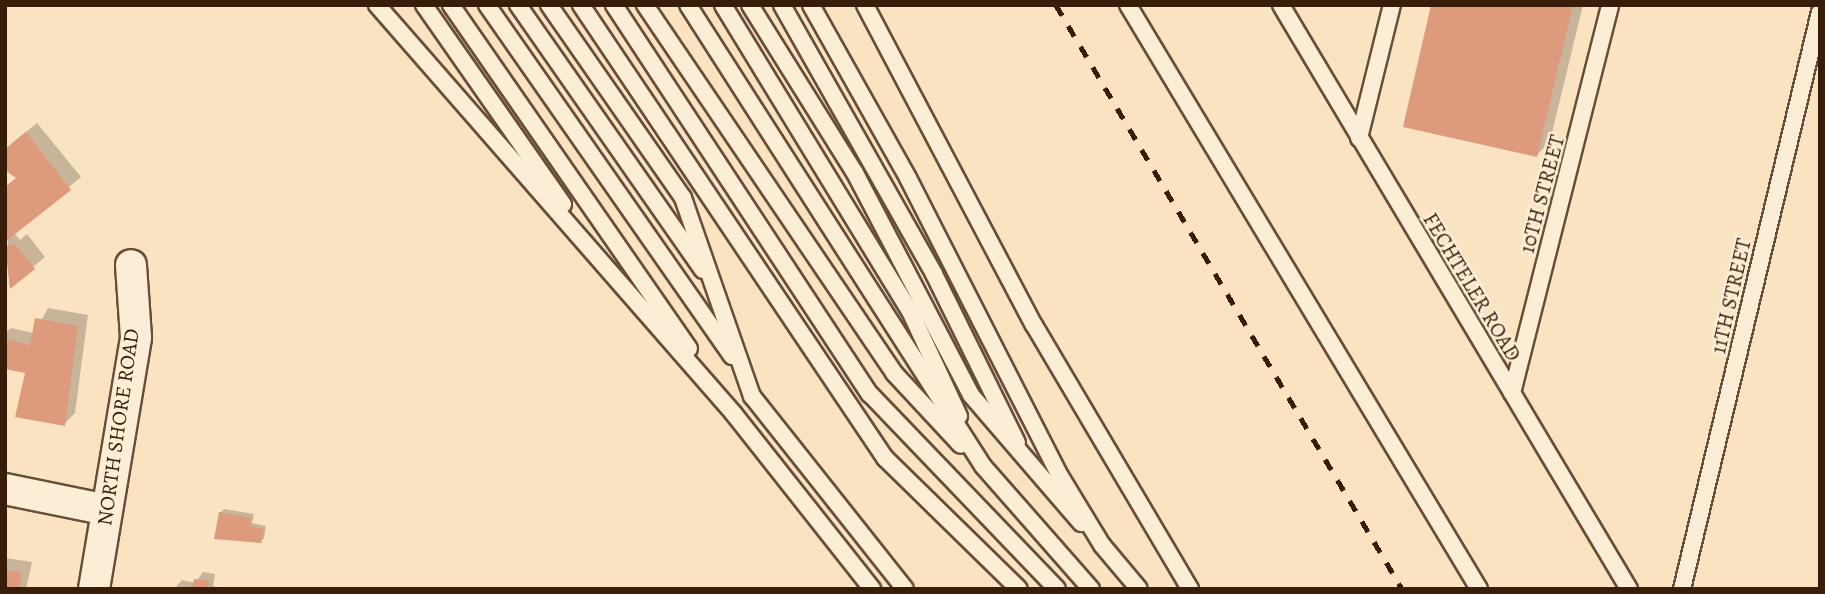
<!DOCTYPE html>
<html>
<head>
<meta charset="utf-8">
<style>
	body { margin:0 }
	#map { position:relative; width:1825px; height:594px; overflow:hidden; background:#fae3c0; font-family:Alegreya,serif }
	div>[style] { position:absolute }
	[style*='--x'] { left:calc(var(--x)*1px); top:calc(var(--y)*1px); width:calc(var(--w)*1px); rotate:calc(var(--a)*1deg) }
	.shadow>* { inset:0; background:#0003 }
	.building>* { inset:0; background:#dd9a7d }
	.roads { filter:drop-shadow(2px 0 #684e38) drop-shadow(-2px 0 #684e38) drop-shadow(0 2px #684e38) drop-shadow(0 -2px #684e38) }
	.lane>* { height:16px; margin:-8px; padding:0 8px; transform-origin:8px; border-radius:8px; background:#fcedd6 }
	.street>* { height:30px; margin:-15px; padding:0 15px; transform-origin:15px; border-radius:15px; background:#fcedd6 }
	.rail>* { height:5px; margin-top:-2.5px; transform-origin:0; background:repeating-linear-gradient(90deg,#381d0a 0 12px,transparent 0 24px) }
	span { translate:-50% -50%; white-space:nowrap; text-align:center; line-height:1.15; -webkit-text-stroke:5px #fcedd6; paint-order:stroke }
	.street-label { font-size:21px; color:#381d0a }
	.frame { position:absolute; inset:0; border:7px solid #381d0a; pointer-events:none }
</style>
</head>
<body>
<div id="map">
	<div class="shadow">
		<div style="clip-path:polygon(1433px 5px,1583px 5px,1550px 141px,1537px 155px)"></div>
		<div style="clip-path:polygon(37px 123px,81px 177px,14px 233px,20px 240px,27px 234px,45px 257px,10px 286px,5px 187px,18px 177px,11px 144px)"></div>
		<div style="clip-path:polygon(48px 308px,88px 315px,75px 413px,64px 424px,27px 372px,5px 368px,5px 333px,11px 328px,34px 333px)"></div>
		<div style="clip-path:polygon(224px 509px,254px 514px,252px 523px,266px 526px,264px 538px,260px 542px,220px 513px)"></div>
		<div style="clip-path:polygon(5px 558px,32px 562px,26px 589px,5px 589px)"></div>
		<div style="clip-path:polygon(203px 572px,215px 574px,213px 586px,226px 589px,174px 589px,182px 580px,195px 583px)"></div>
	</div>
	<div class="building">
		<div style="clip-path:polygon(1431px 5px,1573px 5px,1537px 157px,1403px 127px)"></div>
		<div style="clip-path:polygon(26px 132px,71px 190px,5px 242px,5px 187px,16px 178px,5px 170px,5px 149px)"></div>
		<div style="clip-path:polygon(15px 244px,35px 269px,10px 289px,5px 246px)"></div>
		<div style="clip-path:polygon(35px 318px,78px 326px,65px 426px,15px 417px,25px 373px,5px 369px,5px 339px,30px 345px)"></div>
		<div style="clip-path:polygon(219px 512px,251px 518px,250px 526px,264px 529px,261px 543px,214px 539px)"></div>
		<div style="clip-path:polygon(5px 570px,22px 573px,19px 589px,5px 589px)"></div>
		<div style="clip-path:polygon(194px 579px,209px 581px,208px 589px,192px 589px)"></div>
	</div>
	<div class="roads">
		<div class="lane">
			<div style="--x:377;--y:5;--w:543;--a:48.88"></div>
			<div style="--x:734;--y:414;--w:223;--a:51.7"></div>
			<div style="--x:424;--y:5;--w:243;--a:55.1"></div>
			<div style="--x:451;--y:5;--w:418;--a:55.3"></div>
			<div style="--x:487;--y:5;--w:428;--a:55.1"></div>
			<div style="--x:518;--y:5;--w:323;--a:55.1"></div>
			<div style="--x:549;--y:5;--w:235;--a:55.2"></div>
			<div style="--x:683;--y:198;--w:210;--a:70.8"></div>
			<div style="--x:752;--y:396;--w:246;--a:51.6"></div>
			<div style="--x:581;--y:5;--w:546;--a:56.14"></div>
			<div style="--x:885;--y:458;--w:187;--a:44.4"></div>
			<div style="--x:614;--y:5;--w:466;--a:56.7"></div>
			<div style="--x:870;--y:394;--w:270;--a:46.2"></div>
			<div style="--x:645;--y:5;--w:444;--a:55.9"></div>
			<div style="--x:894;--y:373;--w:98;--a:47.1"></div>
			<div style="--x:688;--y:5;--w:547;--a:57.38"></div>
			<div style="--x:983;--y:466;--w:164;--a:48.7"></div>
			<div style="--x:723;--y:5;--w:359;--a:58.6"></div>
			<div style="--x:910;--y:311;--w:116;--a:65"></div>
			<div style="--x:750;--y:5;--w:198;--a:58"></div>
			<div style="--x:855;--y:173;--w:250;--a:62.4"></div>
			<div style="--x:971;--y:395;--w:169;--a:49.3"></div>
			<div style="--x:782;--y:5;--w:309;--a:60.5"></div>
			<div style="--x:934;--y:274;--w:188;--a:63.8"></div>
			<div style="--x:811;--y:5;--w:198;--a:60.7"></div>
			<div style="--x:908;--y:178;--w:335;--a:63"></div>
			<div style="--x:1060;--y:476;--w:81;--a:58.7"></div>
			<div style="--x:1102;--y:545;--w:57;--a:49.9"></div>
			<div style="--x:865;--y:5;--w:362;--a:62.2"></div>
			<div style="--x:1034;--y:325;--w:307;--a:59.4"></div>
			<div style="--x:1128;--y:5;--w:681;--a:58.99"></div>
			<div style="--x:1281;--y:5;--w:680;--a:59.21"></div>
			<div style="--x:1359;--y:138;--w:137;--a:-76.1"></div>
			<div style="--x:1512;--y:393;--w:400;--a:-75.8"></div>
			<div style="--x:1682;--y:589;--w:593;--a:-76.55"></div>
		</div>
		<div class="street">
			<div style="--x:5;--y:489;--w:104;--a:11.6"></div>
			<div style="--x:94;--y:589;--w:255;--a:-80.5"></div>
			<div style="--x:136;--y:337;--w:72;--a:-94"></div>
		</div>
	</div>
	<div class="rail">
		<div style="--x:1056;--y:5;--w:679;--a:59.35"></div>
	</div>
	<div class="street-label">
		<span style="left:1542px;top:194px;rotate:-75deg">10TH STREET</span>
		<span style="left:1472px;top:287px;rotate:59deg">FECHTELER ROAD</span>
		<span style="left:1731px;top:296px;rotate:-77deg">11TH STREET</span>
		<span style="left:118px;top:427px;rotate:-82deg">NORTH SHORE ROAD</span>
	</div>
	<div class="frame"></div>
</div>
</body>
</html>
